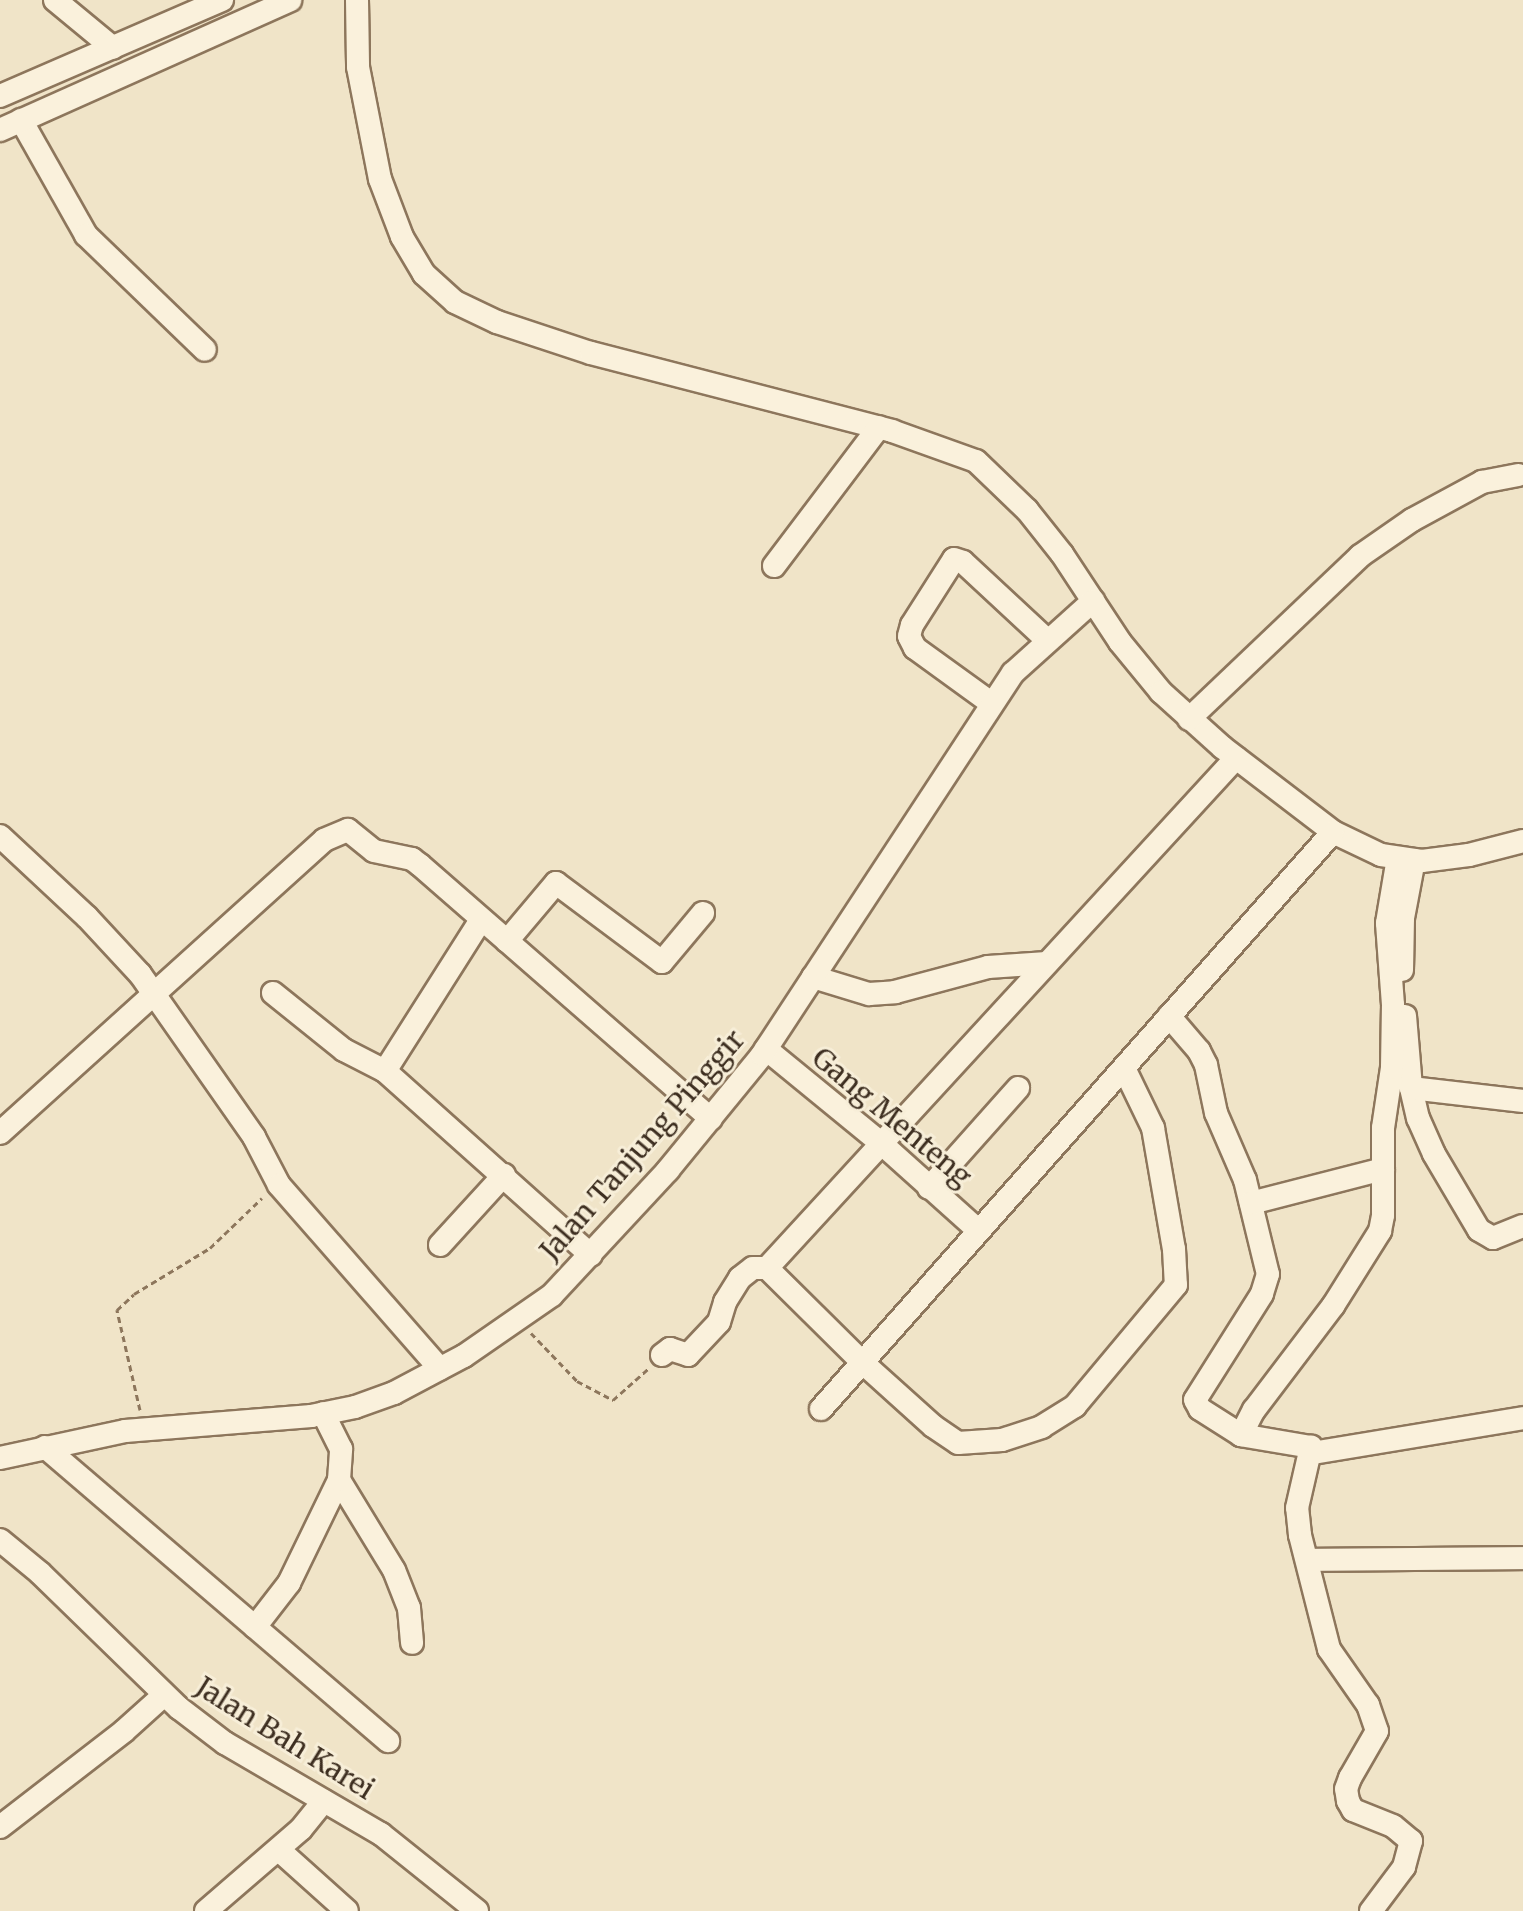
<!DOCTYPE html>
<html>
<head>
<meta charset="utf-8">
<style>
	body { margin:0 }
	#map { position:relative; width:1523px; height:1911px; overflow:hidden; background:#f0e4c8; font-family:Merriweather,serif }
	div>[style] { position:absolute }
	[style*='--x'] { left:calc(var(--x)*1px); top:calc(var(--y)*1px); width:calc(var(--w)*1px); rotate:calc(var(--a)*1deg) }
	.path>* { height:3px; margin-top:-1.5px; transform-origin:0; background:repeating-linear-gradient(90deg,#8d765c 0 6px,transparent 0 10px) }
	.roads { filter:drop-shadow(2px 0 #8d765c) drop-shadow(-2px 0 #8d765c) drop-shadow(0 2px #8d765c) drop-shadow(0 -2px #8d765c) }
	.minor>* { height:22px; margin:-11px; padding:0 11px; transform-origin:11px; border-radius:11px; background:#faf1dc }
	span { translate:-50% -50%; white-space:nowrap; text-align:center; line-height:1.15; -webkit-text-stroke:6px #f7eed8; paint-order:stroke }
	.street-label { font-size:28px; color:#3d2e20 }
</style>
</head>
<body>
<div id="map">
	<div class="path">
		<div style="--x:531;--y:1333;--w:66;--a:46.2"></div>
		<div style="--x:577;--y:1381;--w:41;--a:27.8"></div>
		<div style="--x:613;--y:1400;--w:48;--a:-41.6"></div>
		<div style="--x:140;--y:1410;--w:103;--a:-103"></div>
		<div style="--x:117;--y:1310;--w:23;--a:-43"></div>
		<div style="--x:134;--y:1294;--w:89;--a:-31.2"></div>
		<div style="--x:210;--y:1248;--w:72;--a:-43.9"></div>
	</div>
	<div class="roads">
		<div class="minor">
			<div style="--x:55;--y:0;--w:75;--a:39.6"></div>
			<div style="--x:357;--y:0;--w:67;--a:89.1"></div>
			<div style="--x:358;--y:67;--w:114;--a:78.9"></div>
			<div style="--x:380;--y:179;--w:62;--a:69.2"></div>
			<div style="--x:402;--y:237;--w:43;--a:59.3"></div>
			<div style="--x:424;--y:274;--w:42;--a:42.1"></div>
			<div style="--x:455;--y:302;--w:47;--a:25.5"></div>
			<div style="--x:497;--y:322;--w:99;--a:18.3"></div>
			<div style="--x:591;--y:353;--w:311;--a:14.5"></div>
			<div style="--x:892;--y:431;--w:89;--a:19.7"></div>
			<div style="--x:976;--y:461;--w:71;--a:43.9"></div>
			<div style="--x:1027;--y:510;--w:56;--a:51.5"></div>
			<div style="--x:1062;--y:554;--w:105;--a:56.6"></div>
			<div style="--x:1120;--y:642;--w:65;--a:50.6"></div>
			<div style="--x:1161;--y:692;--w:82;--a:42"></div>
			<div style="--x:1222;--y:747;--w:140;--a:37.4"></div>
			<div style="--x:1333;--y:832;--w:53;--a:25.6"></div>
			<div style="--x:1381;--y:855;--w:41;--a:8.3"></div>
			<div style="--x:1422;--y:861;--w:47;--a:-7.3"></div>
			<div style="--x:1469;--y:855;--w:56;--a:-14.5"></div>
			<div style="--x:0;--y:96;--w:242;--a:-23.4"></div>
			<div style="--x:21;--y:120;--w:132;--a:60.5"></div>
			<div style="--x:86;--y:235;--w:165;--a:44"></div>
			<div style="--x:0;--y:130;--w:318;--a:-24.1"></div>
			<div style="--x:774;--y:566;--w:174;--a:-52.9"></div>
			<div style="--x:991;--y:703;--w:94;--a:-144.1"></div>
			<div style="--x:915;--y:648;--w:13;--a:-117"></div>
			<div style="--x:909;--y:636;--w:11;--a:-75"></div>
			<div style="--x:912;--y:625;--w:78;--a:-57.5"></div>
			<div style="--x:954;--y:559;--w:9;--a:18"></div>
			<div style="--x:963;--y:562;--w:115;--a:42.9"></div>
			<div style="--x:1189;--y:719;--w:236;--a:-43.6"></div>
			<div style="--x:1360;--y:556;--w:63;--a:-34.7"></div>
			<div style="--x:1412;--y:520;--w:80;--a:-28.5"></div>
			<div style="--x:1482;--y:482;--w:37;--a:-11"></div>
			<div style="--x:0;--y:836;--w:119;--a:43"></div>
			<div style="--x:87;--y:917;--w:78;--a:47.1"></div>
			<div style="--x:140;--y:974;--w:199;--a:55"></div>
			<div style="--x:254;--y:1137;--w:54;--a:62.5"></div>
			<div style="--x:279;--y:1185;--w:244;--a:48.8"></div>
			<div style="--x:507;--y:941;--w:76;--a:-49.8"></div>
			<div style="--x:556;--y:883;--w:132;--a:36.7"></div>
			<div style="--x:662;--y:962;--w:64;--a:-50.1"></div>
			<div style="--x:1402;--y:970;--w:52;--a:-88.9"></div>
			<div style="--x:1403;--y:918;--w:59;--a:-79.3"></div>
			<div style="--x:813;--y:977;--w:59;--a:16.9"></div>
			<div style="--x:869;--y:994;--w:26;--a:-4"></div>
			<div style="--x:895;--y:992;--w:96;--a:-15"></div>
			<div style="--x:988;--y:967;--w:59;--a:-3.9"></div>
			<div style="--x:273;--y:993;--w:91;--a:38.8"></div>
			<div style="--x:344;--y:1050;--w:46;--a:27.1"></div>
			<div style="--x:385;--y:1071;--w:276;--a:41.8"></div>
			<div style="--x:1169;--y:1016;--w:46;--a:49.4"></div>
			<div style="--x:1199;--y:1051;--w:16;--a:63"></div>
			<div style="--x:1206;--y:1065;--w:49;--a:78.2"></div>
			<div style="--x:1216;--y:1113;--w:73;--a:66.6"></div>
			<div style="--x:1245;--y:1180;--w:97;--a:76.3"></div>
			<div style="--x:1268;--y:1274;--w:21;--a:107"></div>
			<div style="--x:1262;--y:1294;--w:125;--a:122.3"></div>
			<div style="--x:1195;--y:1400;--w:10;--a:61"></div>
			<div style="--x:1200;--y:1409;--w:49;--a:32.4"></div>
			<div style="--x:1405;--y:1016;--w:72;--a:85.2"></div>
			<div style="--x:1411;--y:1088;--w:31;--a:77"></div>
			<div style="--x:1418;--y:1118;--w:39;--a:66"></div>
			<div style="--x:1434;--y:1154;--w:88;--a:59.4"></div>
			<div style="--x:1479;--y:1230;--w:16;--a:30"></div>
			<div style="--x:1493;--y:1238;--w:32;--a:-22"></div>
			<div style="--x:766;--y:1049;--w:150;--a:39.3"></div>
			<div style="--x:882;--y:1144;--w:130;--a:41.9"></div>
			<div style="--x:1124;--y:1068;--w:67;--a:64.2"></div>
			<div style="--x:1153;--y:1128;--w:123;--a:80.2"></div>
			<div style="--x:1174;--y:1249;--w:36;--a:87"></div>
			<div style="--x:1176;--y:1285;--w:158;--a:129.9"></div>
			<div style="--x:1075;--y:1406;--w:39;--a:148"></div>
			<div style="--x:1042;--y:1427;--w:42;--a:162"></div>
			<div style="--x:1002;--y:1440;--w:44;--a:176.1"></div>
			<div style="--x:958;--y:1443;--w:30;--a:-146"></div>
			<div style="--x:933;--y:1426;--w:94;--a:-138"></div>
			<div style="--x:863;--y:1363;--w:135;--a:-135.3"></div>
			<div style="--x:767;--y:1268;--w:693;--a:-47.4"></div>
			<div style="--x:385;--y:1071;--w:179;--a:-57.6"></div>
			<div style="--x:1411;--y:1088;--w:113;--a:6.6"></div>
			<div style="--x:0;--y:1133;--w:437;--a:-42.1"></div>
			<div style="--x:324;--y:840;--w:26;--a:-23"></div>
			<div style="--x:348;--y:830;--w:33;--a:39"></div>
			<div style="--x:374;--y:851;--w:39;--a:12"></div>
			<div style="--x:412;--y:859;--w:10;--a:37"></div>
			<div style="--x:420;--y:865;--w:386;--a:41.1"></div>
			<div style="--x:929;--y:1188;--w:134;--a:-48.3"></div>
			<div style="--x:1251;--y:1203;--w:136;--a:-14.4"></div>
			<div style="--x:440;--y:1245;--w:95;--a:-47.6"></div>
			<div style="--x:662;--y:1355;--w:10;--a:-37"></div>
			<div style="--x:670;--y:1349;--w:19;--a:18"></div>
			<div style="--x:688;--y:1355;--w:45;--a:-46.8"></div>
			<div style="--x:719;--y:1322;--w:21;--a:-73"></div>
			<div style="--x:725;--y:1302;--w:28;--a:-58"></div>
			<div style="--x:740;--y:1278;--w:16;--a:-38"></div>
			<div style="--x:753;--y:1268;--w:14;--a:0"></div>
			<div style="--x:821;--y:1409;--w:771;--a:-48.42"></div>
			<div style="--x:45;--y:1447;--w:452;--a:40.6"></div>
			<div style="--x:1312;--y:1453;--w:214;--a:-9.4"></div>
			<div style="--x:0;--y:1458;--w:128;--a:-12.2"></div>
			<div style="--x:125;--y:1431;--w:187;--a:-4.6"></div>
			<div style="--x:311;--y:1416;--w:45;--a:-11.6"></div>
			<div style="--x:355;--y:1407;--w:41;--a:-19.7"></div>
			<div style="--x:394;--y:1393;--w:79;--a:-27.9"></div>
			<div style="--x:464;--y:1356;--w:107;--a:-34.7"></div>
			<div style="--x:552;--y:1295;--w:171;--a:-47.1"></div>
			<div style="--x:668;--y:1170;--w:149;--a:-50.7"></div>
			<div style="--x:762;--y:1055;--w:457;--a:-56.7"></div>
			<div style="--x:1013;--y:673;--w:108;--a:-42"></div>
			<div style="--x:339;--y:1480;--w:105;--a:58.6"></div>
			<div style="--x:394;--y:1570;--w:41;--a:68.5"></div>
			<div style="--x:409;--y:1608;--w:35;--a:85"></div>
			<div style="--x:0;--y:1540;--w:52;--a:39.5"></div>
			<div style="--x:40;--y:1573;--w:194;--a:44.2"></div>
			<div style="--x:179;--y:1708;--w:58;--a:37.3"></div>
			<div style="--x:225;--y:1743;--w:181;--a:30.3"></div>
			<div style="--x:381;--y:1834;--w:123;--a:38.7"></div>
			<div style="--x:1307;--y:1560;--w:216;--a:-0.5"></div>
			<div style="--x:255;--y:1627;--w:56;--a:-52.3"></div>
			<div style="--x:289;--y:1583;--w:114;--a:-64.1"></div>
			<div style="--x:339;--y:1480;--w:31;--a:-86"></div>
			<div style="--x:341;--y:1449;--w:40;--a:-116.6"></div>
			<div style="--x:0;--y:1827;--w:157;--a:-37.7"></div>
			<div style="--x:124;--y:1731;--w:54;--a:-42"></div>
			<div style="--x:279;--y:1850;--w:91;--a:41.9"></div>
			<div style="--x:206;--y:1911;--w:125;--a:-40.8"></div>
			<div style="--x:301;--y:1829;--w:36;--a:-51"></div>
			<div style="--x:1371;--y:1911;--w:55;--a:-53.1"></div>
			<div style="--x:1404;--y:1867;--w:27;--a:-75"></div>
			<div style="--x:1411;--y:1841;--w:23;--a:-140"></div>
			<div style="--x:1393;--y:1826;--w:43;--a:-158.2"></div>
			<div style="--x:1353;--y:1810;--w:10;--a:-119"></div>
			<div style="--x:1348;--y:1801;--w:12;--a:-99"></div>
			<div style="--x:1346;--y:1789;--w:12;--a:-70"></div>
			<div style="--x:1350;--y:1778;--w:54;--a:-60.1"></div>
			<div style="--x:1377;--y:1731;--w:28;--a:-109"></div>
			<div style="--x:1368;--y:1705;--w:68;--a:-124.9"></div>
			<div style="--x:1329;--y:1649;--w:118;--a:-104.3"></div>
			<div style="--x:1300;--y:1535;--w:27;--a:-96"></div>
			<div style="--x:1297;--y:1508;--w:63;--a:-77.1"></div>
			<div style="--x:1311;--y:1447;--w:71;--a:-170.3"></div>
			<div style="--x:1241;--y:1435;--w:28;--a:-63"></div>
			<div style="--x:1254;--y:1410;--w:131;--a:-52.8"></div>
			<div style="--x:1333;--y:1306;--w:89;--a:-57.9"></div>
			<div style="--x:1380;--y:1231;--w:16;--a:-79"></div>
			<div style="--x:1383;--y:1215;--w:87;--a:-90"></div>
			<div style="--x:1383;--y:1128;--w:61;--a:-81.5"></div>
			<div style="--x:1392;--y:1068;--w:63;--a:-89.1"></div>
			<div style="--x:1393;--y:1005;--w:82;--a:-94.2"></div>
			<div style="--x:1387;--y:923;--w:66;--a:-80.4"></div>
		</div>
	</div>
	<div class="street-label">
		<span style="left:892px;top:1117px;rotate:40deg">Gang Menteng</span>
		<span style="left:642px;top:1145px;rotate:-49deg">Jalan Tanjung Pinggir</span>
		<span style="left:285px;top:1738px;rotate:32deg">Jalan Bah Karei</span>
	</div>
</div>
</body>
</html>
